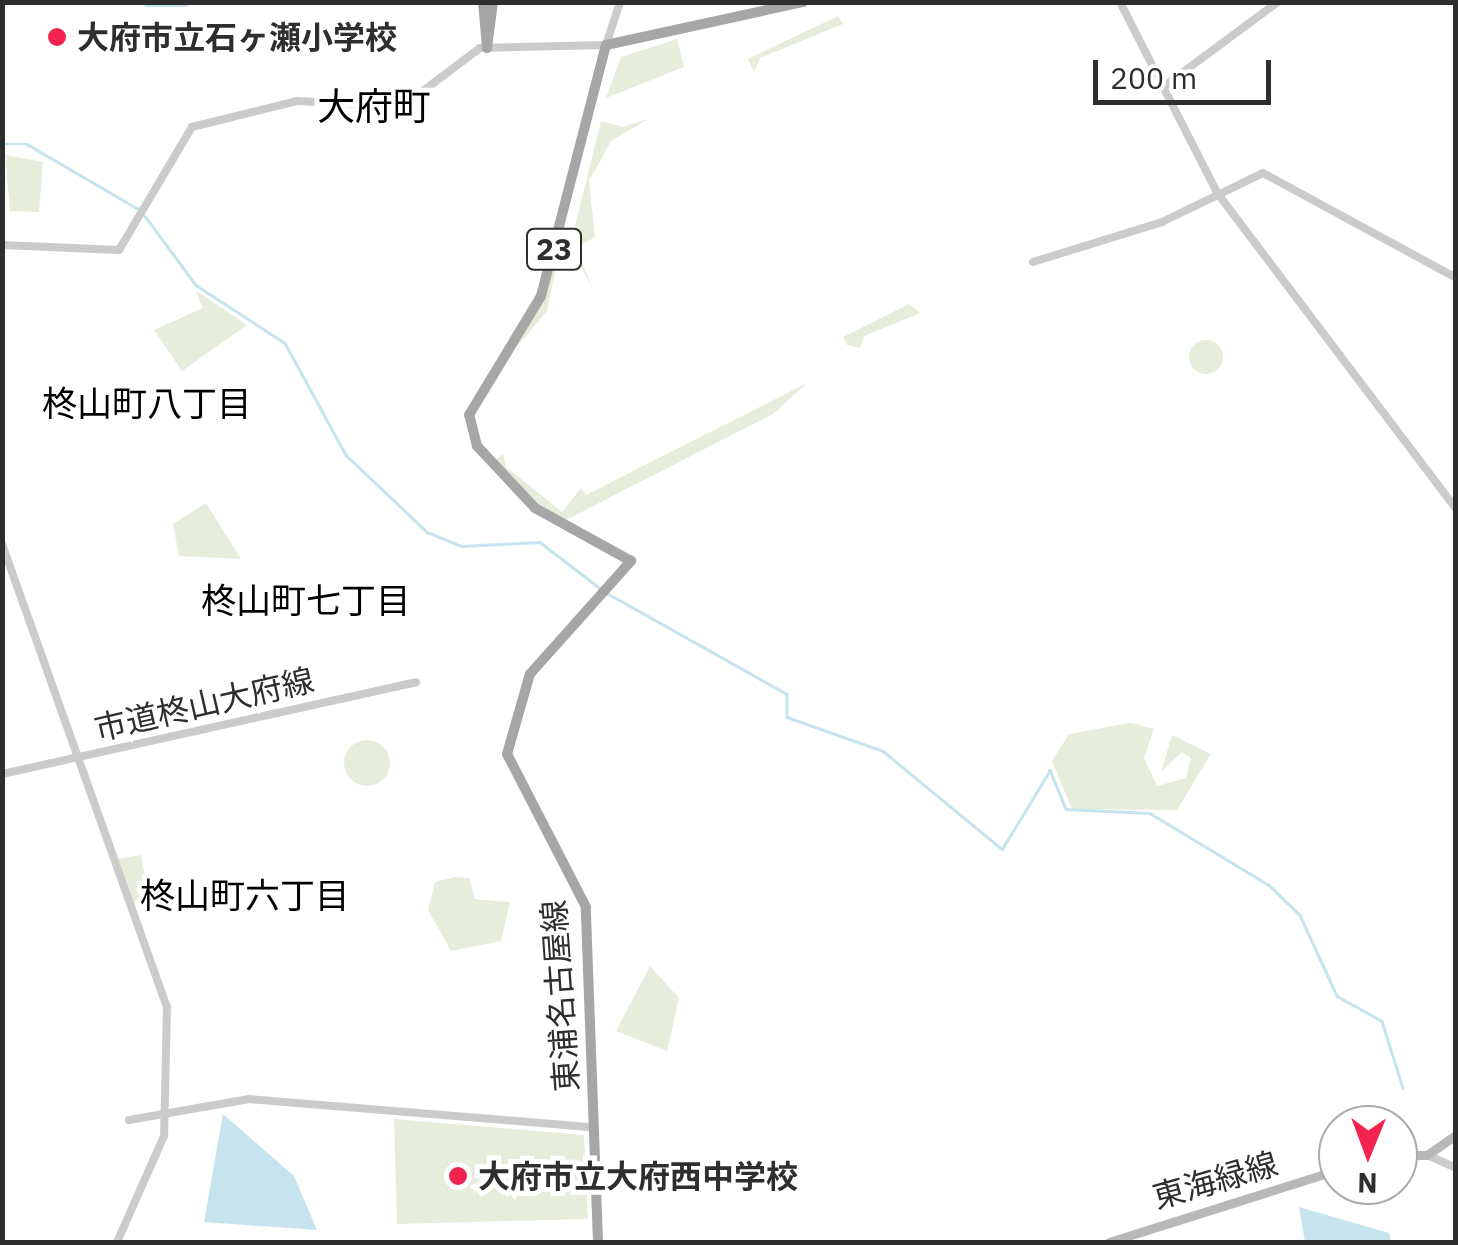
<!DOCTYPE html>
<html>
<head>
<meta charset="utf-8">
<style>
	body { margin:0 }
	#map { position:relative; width:1458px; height:1245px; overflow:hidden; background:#fff; font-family:"IBM Plex Sans","Noto Sans JP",sans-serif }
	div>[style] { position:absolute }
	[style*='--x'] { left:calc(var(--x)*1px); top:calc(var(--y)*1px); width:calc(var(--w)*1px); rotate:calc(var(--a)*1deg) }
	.green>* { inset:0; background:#e7eddb }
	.round { border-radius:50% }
	.water>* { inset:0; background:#c5e4ee }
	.stream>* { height:2.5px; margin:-1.25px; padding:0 1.25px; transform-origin:1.25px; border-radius:1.25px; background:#c5e4ee }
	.river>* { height:10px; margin:-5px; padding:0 5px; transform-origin:5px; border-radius:5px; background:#c5e4ee }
	.tertiary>* { height:8px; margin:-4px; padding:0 4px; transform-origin:4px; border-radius:4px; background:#cbcbcb }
	.secondary>* { height:9px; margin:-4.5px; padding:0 4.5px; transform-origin:4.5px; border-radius:4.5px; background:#b8b8b8 }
	.primary>* { height:10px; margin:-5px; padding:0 5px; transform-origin:5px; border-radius:5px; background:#a6a6a6 }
	.dots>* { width:28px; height:28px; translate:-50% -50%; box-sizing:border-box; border:5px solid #fff; border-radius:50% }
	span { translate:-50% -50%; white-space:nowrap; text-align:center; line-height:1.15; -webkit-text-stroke:10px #fff; paint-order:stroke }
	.shield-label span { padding:2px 8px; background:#fff; border:2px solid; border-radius:8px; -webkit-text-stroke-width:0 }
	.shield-label { font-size:30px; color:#2e2e2e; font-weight:700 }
	.poi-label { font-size:32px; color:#2e2e2e; font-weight:700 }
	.left { translate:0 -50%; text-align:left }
	.street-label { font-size:32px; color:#2e2e2e }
	.neighbourhood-label { font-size:35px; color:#000 }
	.quarter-label { font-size:38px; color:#000 }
	.frame { position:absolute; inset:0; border:5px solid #2e2e2e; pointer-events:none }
	.north { position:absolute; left:1318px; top:1105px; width:100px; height:100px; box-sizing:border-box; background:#fff; border:2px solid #ababab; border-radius:50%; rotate:181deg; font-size:28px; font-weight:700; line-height:40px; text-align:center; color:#2e2e2e }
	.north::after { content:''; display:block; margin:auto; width:35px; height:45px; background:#f3234f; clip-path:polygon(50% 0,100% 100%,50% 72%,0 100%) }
	.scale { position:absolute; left:1093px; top:60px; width:178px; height:45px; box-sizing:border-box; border:5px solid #2e2e2e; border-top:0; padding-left:12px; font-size:30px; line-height:35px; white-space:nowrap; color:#2e2e2e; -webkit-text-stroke:8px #fff; paint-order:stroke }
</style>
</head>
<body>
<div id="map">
	<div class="green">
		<div style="clip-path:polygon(838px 16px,843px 24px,760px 58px,754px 72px,748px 59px)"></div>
		<div style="clip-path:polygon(677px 39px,684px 67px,606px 98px,621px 57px)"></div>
		<div style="clip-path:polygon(587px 117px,547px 311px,517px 347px,541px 302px)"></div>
		<div style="clip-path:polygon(648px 119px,611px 141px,589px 181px,595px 237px,576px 248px,593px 289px,570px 246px,601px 121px,623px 127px)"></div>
		<div style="clip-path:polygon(5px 155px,43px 162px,39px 212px,10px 211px)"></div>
		<div style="clip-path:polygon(195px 290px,247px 325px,182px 371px,154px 330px,203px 308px)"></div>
		<div style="clip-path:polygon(909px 304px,920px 313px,864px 336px,860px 348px,847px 345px,843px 337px)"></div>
		<div class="round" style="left:1189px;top:340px;width:34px;height:34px"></div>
		<div style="clip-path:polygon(807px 383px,773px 414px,564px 521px,541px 508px,495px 460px,503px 454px,506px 467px,562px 512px,581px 488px,586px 495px)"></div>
		<div style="clip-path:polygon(206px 503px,241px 559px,179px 556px,173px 524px)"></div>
		<div style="clip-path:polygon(1130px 723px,1154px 729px,1144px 758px,1157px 786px,1186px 778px,1191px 758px,1182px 752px,1161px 772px,1172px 735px,1211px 754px,1177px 810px,1072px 809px,1052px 761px,1069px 734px)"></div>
		<div class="round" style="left:344px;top:740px;width:46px;height:46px"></div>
		<div style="clip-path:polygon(141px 855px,149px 898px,135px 905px,118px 859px)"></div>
		<div style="clip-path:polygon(455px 877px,469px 878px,475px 899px,510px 902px,501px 941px,451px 951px,428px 910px,435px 882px)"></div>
		<div style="clip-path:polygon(650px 966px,679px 998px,667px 1051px,616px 1031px)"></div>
		<div style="clip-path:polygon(394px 1119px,584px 1135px,588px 1219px,397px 1224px)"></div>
	</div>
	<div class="water">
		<div style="clip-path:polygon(223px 1114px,294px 1176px,317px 1230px,204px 1222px)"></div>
		<div style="clip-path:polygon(1299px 1207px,1389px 1233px,1391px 1242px,1305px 1242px)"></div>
	</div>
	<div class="stream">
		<div style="--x:2;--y:144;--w:25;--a:0"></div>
		<div style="--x:27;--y:144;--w:131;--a:30.3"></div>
		<div style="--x:145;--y:216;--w:86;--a:53.5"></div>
		<div style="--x:196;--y:285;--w:106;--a:33.1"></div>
		<div style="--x:285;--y:343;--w:128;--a:61.4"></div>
		<div style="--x:346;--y:455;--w:112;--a:43.5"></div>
		<div style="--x:427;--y:532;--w:37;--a:22"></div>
		<div style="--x:461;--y:546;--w:79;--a:-2.9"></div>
		<div style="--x:540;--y:542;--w:77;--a:37.6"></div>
		<div style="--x:607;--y:593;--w:206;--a:29.3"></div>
		<div style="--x:787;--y:694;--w:23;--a:90"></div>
		<div style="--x:787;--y:717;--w:102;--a:19.5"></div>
		<div style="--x:883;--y:751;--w:154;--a:39.5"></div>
		<div style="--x:1002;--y:849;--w:92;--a:-58.7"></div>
		<div style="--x:1050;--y:770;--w:42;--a:67.7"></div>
		<div style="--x:1066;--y:809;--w:84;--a:2.7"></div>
		<div style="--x:1150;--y:813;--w:139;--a:31.2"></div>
		<div style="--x:1269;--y:885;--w:43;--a:44.1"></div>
		<div style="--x:1300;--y:915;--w:89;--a:65.4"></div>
		<div style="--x:1337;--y:996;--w:51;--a:29.1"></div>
		<div style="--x:1382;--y:1021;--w:70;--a:72.6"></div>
	</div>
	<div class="river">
		<div style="--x:147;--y:2;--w:38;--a:0"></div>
	</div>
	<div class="tertiary">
		<div style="--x:1120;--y:2;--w:216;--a:63"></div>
		<div style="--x:1218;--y:194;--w:395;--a:52.9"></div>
		<div style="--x:1163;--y:87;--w:143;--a:-36.5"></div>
		<div style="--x:2;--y:245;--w:117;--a:2.4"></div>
		<div style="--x:119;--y:250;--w:143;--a:-59.3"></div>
		<div style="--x:192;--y:127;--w:108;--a:-13.9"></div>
		<div style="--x:297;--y:101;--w:106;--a:2.7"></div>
		<div style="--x:403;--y:106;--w:96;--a:-37"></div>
		<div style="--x:480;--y:48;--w:126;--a:-1.4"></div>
		<div style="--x:606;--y:45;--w:45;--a:-72"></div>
		<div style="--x:1033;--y:262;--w:135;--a:-17.2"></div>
		<div style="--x:1162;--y:222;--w:112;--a:-25.9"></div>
		<div style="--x:1263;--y:173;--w:220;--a:28.5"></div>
		<div style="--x:2;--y:544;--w:492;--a:70.4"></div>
		<div style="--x:167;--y:1007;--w:129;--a:91.3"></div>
		<div style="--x:164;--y:1136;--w:116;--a:113.9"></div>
		<div style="--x:2;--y:774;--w:424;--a:-12.5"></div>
		<div style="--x:129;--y:1120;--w:122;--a:-9.9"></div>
		<div style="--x:249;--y:1099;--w:344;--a:4.7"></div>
		<div style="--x:1427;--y:1155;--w:32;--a:24"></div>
	</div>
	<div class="secondary">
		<div style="--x:1398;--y:1155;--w:29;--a:0"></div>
		<div style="--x:1427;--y:1155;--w:35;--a:-35"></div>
		<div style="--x:1109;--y:1242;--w:240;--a:-17.5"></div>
	</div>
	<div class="primary">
		<div style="--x:483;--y:2;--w:46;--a:85"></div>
		<div style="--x:487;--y:48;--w:46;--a:-82.6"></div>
		<div style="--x:598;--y:1242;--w:335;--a:-92.1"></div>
		<div style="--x:586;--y:907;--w:172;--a:-117.3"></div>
		<div style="--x:507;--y:754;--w:83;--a:-74"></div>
		<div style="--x:530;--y:674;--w:152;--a:-48.2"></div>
		<div style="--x:631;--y:561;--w:110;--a:-151.1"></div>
		<div style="--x:535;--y:508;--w:85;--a:-133.1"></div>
		<div style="--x:477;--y:446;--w:32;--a:-104"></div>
		<div style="--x:469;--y:415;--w:139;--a:-58.8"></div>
		<div style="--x:541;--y:296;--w:259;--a:-75.5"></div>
		<div style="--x:606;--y:45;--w:202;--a:-12.3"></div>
	</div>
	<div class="dots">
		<div style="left:57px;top:37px;background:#f3234f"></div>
		<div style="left:458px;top:1176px;background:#f3234f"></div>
	</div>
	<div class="shield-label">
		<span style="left:554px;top:249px">23</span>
	</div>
	<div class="poi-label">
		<span class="left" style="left:77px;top:37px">大府市立石ヶ瀬小学校</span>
		<span class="left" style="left:478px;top:1176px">大府市立大府西中学校</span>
	</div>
	<div class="street-label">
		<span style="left:204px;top:704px;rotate:-13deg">市道柊山大府線</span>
		<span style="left:560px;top:996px;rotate:-94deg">東浦名古屋線</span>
		<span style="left:1215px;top:1180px;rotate:-16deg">東海緑線</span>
	</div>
	<div class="neighbourhood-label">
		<span style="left:147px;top:403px">柊山町八丁目</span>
		<span style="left:306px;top:600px">柊山町七丁目</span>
		<span style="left:245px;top:895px">柊山町六丁目</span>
	</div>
	<div class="quarter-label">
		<span style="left:374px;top:106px">大府町</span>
	</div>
	<div class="frame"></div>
	<div class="north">N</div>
	<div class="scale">200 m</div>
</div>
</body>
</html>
